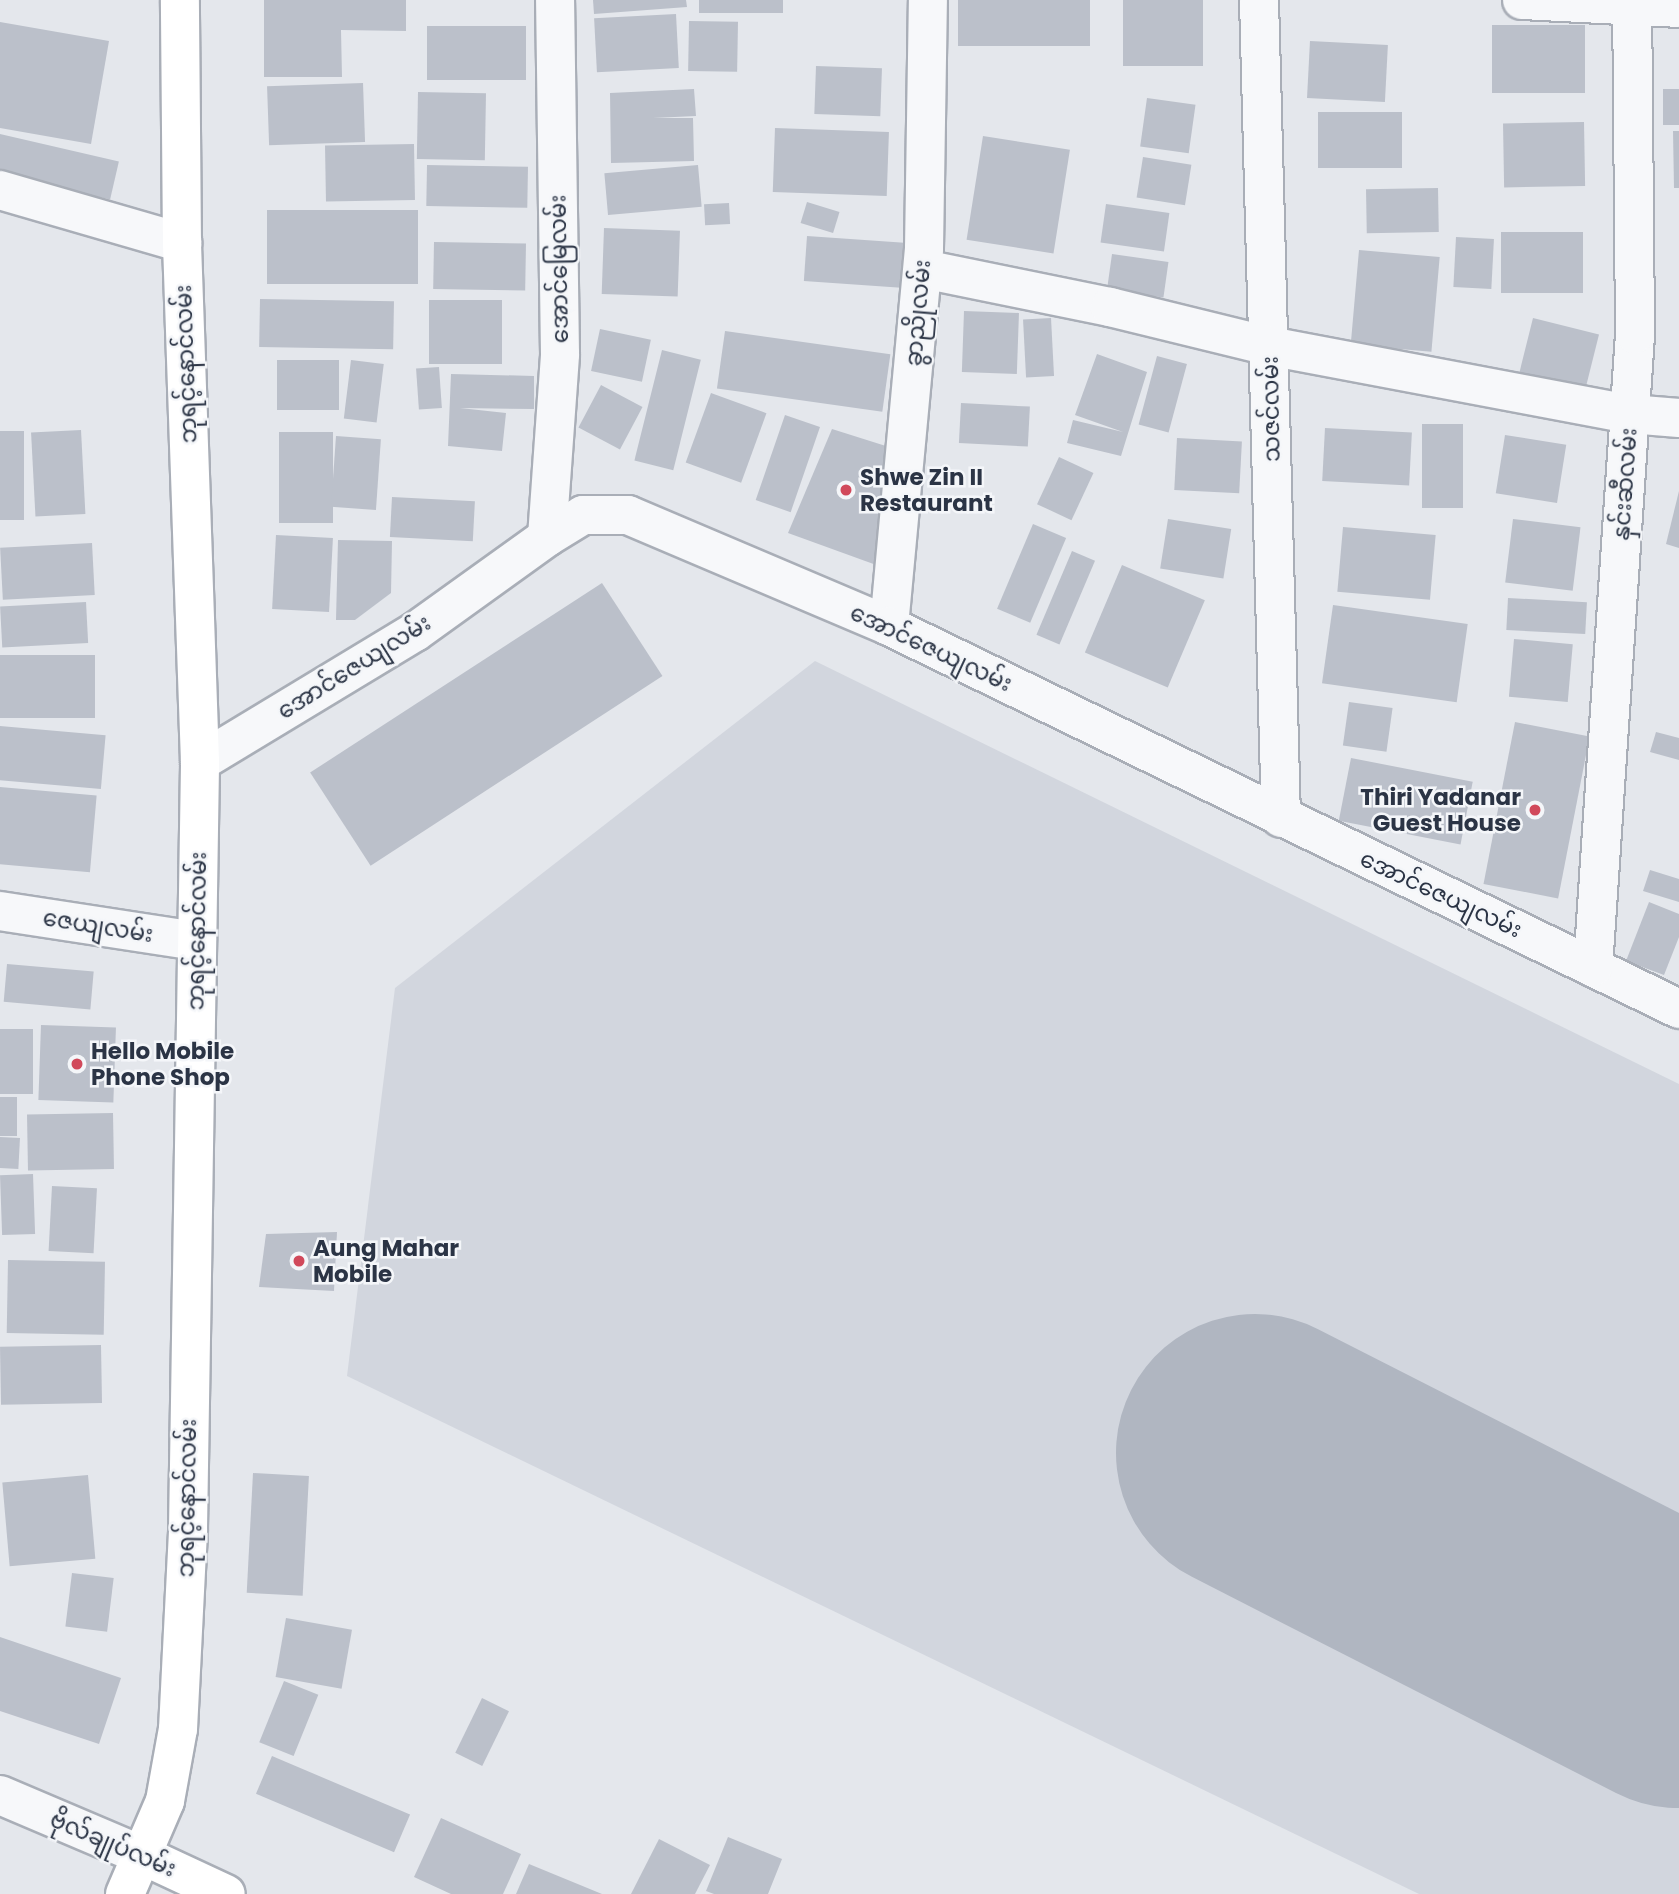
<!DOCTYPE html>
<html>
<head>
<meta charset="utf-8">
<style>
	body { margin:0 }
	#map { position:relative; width:1679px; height:1894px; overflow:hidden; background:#e4e7ec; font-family:Poppins,"Noto Sans Myanmar",sans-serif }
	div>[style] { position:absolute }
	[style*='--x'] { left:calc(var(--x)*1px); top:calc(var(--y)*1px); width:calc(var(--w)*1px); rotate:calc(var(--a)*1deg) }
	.built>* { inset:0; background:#d2d6de }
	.runway>* { height:278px; margin:-139px; padding:0 139px; transform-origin:139px; border-radius:139px; background:#b0b6c1 }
	.building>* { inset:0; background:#bbc0ca; transform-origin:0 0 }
	.roads { filter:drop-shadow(2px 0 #a9aeb7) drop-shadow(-2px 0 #a9aeb7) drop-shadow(0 2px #a9aeb7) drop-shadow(0 -2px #a9aeb7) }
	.minor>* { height:38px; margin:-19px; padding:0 19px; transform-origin:19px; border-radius:19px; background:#f7f8fa }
	.highway>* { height:38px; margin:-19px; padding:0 19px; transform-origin:19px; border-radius:19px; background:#fff }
	.dots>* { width:19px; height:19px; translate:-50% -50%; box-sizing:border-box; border:4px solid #f4f6f9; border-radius:50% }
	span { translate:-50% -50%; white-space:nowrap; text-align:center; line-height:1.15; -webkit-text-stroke:5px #f4f6f9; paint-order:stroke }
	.street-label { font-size:23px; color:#2b3445 }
	.poi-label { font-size:23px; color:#2b3445; font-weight:700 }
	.left { translate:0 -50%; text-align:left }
	.right { translate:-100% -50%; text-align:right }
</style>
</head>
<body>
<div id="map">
	<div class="built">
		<div style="clip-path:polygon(815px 661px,1679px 1084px,1679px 1894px,1419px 1894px,347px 1376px,395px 988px)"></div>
	</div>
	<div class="runway">
		<div style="--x:1255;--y:1453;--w:476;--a:27"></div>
	</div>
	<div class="building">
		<div style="clip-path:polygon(264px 0,406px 0,406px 31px,341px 30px,342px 77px,264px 77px)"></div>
		<div style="clip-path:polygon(593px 0,686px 0,687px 7px,594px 14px)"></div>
		<div style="left:699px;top:0;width:84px;height:13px"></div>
		<div style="left:958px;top:0;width:132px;height:46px"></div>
		<div style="left:1123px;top:0;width:80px;height:66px"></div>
		<div style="left:676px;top:14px;width:54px;height:82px;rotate:87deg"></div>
		<div style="left:689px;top:21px;width:49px;height:50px;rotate:1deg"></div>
		<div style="clip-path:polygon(0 22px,109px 41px,91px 144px,0 128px)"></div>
		<div style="left:1492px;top:25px;width:93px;height:68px"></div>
		<div style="left:427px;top:26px;width:99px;height:54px"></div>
		<div style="left:1310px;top:41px;width:78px;height:57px;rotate:3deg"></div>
		<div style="left:816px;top:66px;width:66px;height:48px;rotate:2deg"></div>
		<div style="left:363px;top:83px;width:59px;height:96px;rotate:88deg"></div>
		<div style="clip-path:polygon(694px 89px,696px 116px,653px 118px,693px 118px,694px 161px,611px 163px,610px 93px)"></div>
		<div style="left:1663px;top:89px;width:16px;height:36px"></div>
		<div style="left:418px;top:92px;width:68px;height:67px;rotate:1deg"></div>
		<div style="left:1147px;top:98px;width:49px;height:49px;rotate:8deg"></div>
		<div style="left:1318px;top:112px;width:84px;height:56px"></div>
		<div style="left:1584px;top:122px;width:64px;height:81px;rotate:89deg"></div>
		<div style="left:775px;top:128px;width:114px;height:64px;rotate:2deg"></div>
		<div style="clip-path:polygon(1673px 131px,1679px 131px,1679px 188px,1674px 188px)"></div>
		<div style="left:0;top:134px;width:122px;height:39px;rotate:13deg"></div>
		<div style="left:983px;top:136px;width:88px;height:105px;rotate:9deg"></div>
		<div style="left:414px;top:144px;width:56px;height:89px;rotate:89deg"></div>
		<div style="left:1143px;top:157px;width:49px;height:41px;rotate:9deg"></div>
		<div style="left:427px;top:165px;width:101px;height:41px;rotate:1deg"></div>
		<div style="left:698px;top:165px;width:42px;height:94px;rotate:85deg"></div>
		<div style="left:1438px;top:188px;width:44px;height:72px;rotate:89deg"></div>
		<div style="left:807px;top:202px;width:34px;height:22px;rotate:17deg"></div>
		<div style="left:729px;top:203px;width:21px;height:25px;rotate:87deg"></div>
		<div style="left:1106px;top:204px;width:64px;height:39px;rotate:8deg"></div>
		<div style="left:418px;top:210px;width:74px;height:151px;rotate:90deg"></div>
		<div style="left:604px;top:228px;width:76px;height:66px;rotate:2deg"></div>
		<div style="left:1583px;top:232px;width:61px;height:82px;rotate:90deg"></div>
		<div style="left:807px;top:236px;width:101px;height:45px;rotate:4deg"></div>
		<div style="left:1456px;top:237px;width:38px;height:50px;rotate:3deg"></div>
		<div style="left:434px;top:242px;width:92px;height:47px;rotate:1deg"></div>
		<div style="left:1359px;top:250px;width:81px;height:95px;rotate:5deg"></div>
		<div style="left:1112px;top:254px;width:57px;height:36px;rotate:8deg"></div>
		<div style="left:260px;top:299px;width:134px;height:48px;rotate:1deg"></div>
		<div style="left:429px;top:300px;width:73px;height:64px"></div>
		<div style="left:964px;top:311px;width:55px;height:61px;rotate:2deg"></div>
		<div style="left:1051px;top:318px;width:58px;height:28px;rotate:87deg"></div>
		<div style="left:1533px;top:318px;width:68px;height:61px;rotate:14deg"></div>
		<div style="left:600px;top:329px;width:52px;height:43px;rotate:12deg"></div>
		<div style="left:725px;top:331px;width:167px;height:58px;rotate:8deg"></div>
		<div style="left:662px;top:350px;width:40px;height:114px;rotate:14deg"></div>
		<div style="clip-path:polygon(1097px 354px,1147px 372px,1121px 456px,1067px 443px,1073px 420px,1123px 432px,1075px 415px)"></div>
		<div style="left:1157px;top:356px;width:31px;height:71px;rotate:15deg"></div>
		<div style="left:277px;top:360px;width:62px;height:50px"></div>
		<div style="left:351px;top:360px;width:33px;height:59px;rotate:7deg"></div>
		<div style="left:439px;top:367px;width:41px;height:23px;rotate:86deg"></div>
		<div style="clip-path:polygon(451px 374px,534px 376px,534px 409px,460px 408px,506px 413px,502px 451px,448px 446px)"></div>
		<div style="left:601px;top:385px;width:47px;height:48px;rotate:28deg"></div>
		<div style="left:711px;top:393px;width:59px;height:74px;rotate:20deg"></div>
		<div style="left:961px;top:403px;width:69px;height:40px;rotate:3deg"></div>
		<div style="left:785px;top:415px;width:37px;height:90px;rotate:19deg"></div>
		<div style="left:1422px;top:424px;width:41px;height:84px"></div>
		<div style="left:1325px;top:428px;width:87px;height:53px;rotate:3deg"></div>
		<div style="clip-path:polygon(832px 429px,889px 447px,879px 566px,788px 533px)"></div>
		<div style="left:81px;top:430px;width:84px;height:50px;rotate:87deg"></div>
		<div style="left:0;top:431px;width:24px;height:89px"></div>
		<div style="left:279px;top:432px;width:54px;height:91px"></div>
		<div style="left:1505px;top:435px;width:62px;height:59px;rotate:9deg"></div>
		<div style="left:336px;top:436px;width:45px;height:71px;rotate:4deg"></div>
		<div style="left:1177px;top:438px;width:65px;height:52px;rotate:3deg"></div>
		<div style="left:1059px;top:457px;width:38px;height:52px;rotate:25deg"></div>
		<div style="clip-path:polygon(1679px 491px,1679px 548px,1666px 544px)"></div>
		<div style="left:392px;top:497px;width:83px;height:40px;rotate:3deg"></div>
		<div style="left:1168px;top:519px;width:64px;height:50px;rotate:9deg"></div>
		<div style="left:1513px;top:519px;width:68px;height:64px;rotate:7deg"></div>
		<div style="left:1033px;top:524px;width:36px;height:92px;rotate:23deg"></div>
		<div style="left:1343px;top:527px;width:93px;height:65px;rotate:5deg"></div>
		<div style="left:276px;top:535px;width:57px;height:74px;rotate:3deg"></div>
		<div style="clip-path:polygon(338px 540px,392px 541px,391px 593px,355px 620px,336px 620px)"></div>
		<div style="left:92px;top:543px;width:52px;height:92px;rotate:87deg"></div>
		<div style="left:1072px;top:551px;width:25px;height:91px;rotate:23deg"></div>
		<div style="left:1122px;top:565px;width:90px;height:95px;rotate:23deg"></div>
		<div style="left:602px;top:583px;width:111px;height:348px;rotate:57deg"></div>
		<div style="left:1508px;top:598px;width:79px;height:32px;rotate:3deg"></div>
		<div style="left:86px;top:602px;width:41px;height:86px;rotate:87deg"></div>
		<div style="left:1333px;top:605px;width:136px;height:79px;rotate:8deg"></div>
		<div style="left:1514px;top:639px;width:59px;height:58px;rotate:5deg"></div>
		<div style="left:0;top:655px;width:95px;height:63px"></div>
		<div style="left:1349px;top:702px;width:44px;height:44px;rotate:8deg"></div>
		<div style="left:1515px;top:722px;width:76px;height:165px;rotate:11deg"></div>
		<div style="left:0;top:726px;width:106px;height:54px;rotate:5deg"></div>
		<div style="clip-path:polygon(1656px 732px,1679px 738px,1679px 760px,1650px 752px)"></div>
		<div style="left:1351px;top:758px;width:124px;height:64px;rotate:11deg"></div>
		<div style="left:0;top:787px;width:97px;height:77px;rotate:5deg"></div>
		<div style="clip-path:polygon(1650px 870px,1679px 879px,1679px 902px,1643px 891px)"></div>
		<div style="clip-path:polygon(1649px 902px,1679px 914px,1679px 937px,1664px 975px,1626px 961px)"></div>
		<div style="left:7px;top:964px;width:87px;height:38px;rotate:5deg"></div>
		<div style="left:41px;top:1025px;width:75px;height:75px;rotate:2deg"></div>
		<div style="left:0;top:1029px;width:33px;height:65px"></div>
		<div style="left:0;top:1097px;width:17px;height:39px"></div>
		<div style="left:113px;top:1113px;width:56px;height:86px;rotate:89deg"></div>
		<div style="left:0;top:1137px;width:20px;height:31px;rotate:3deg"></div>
		<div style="left:33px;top:1174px;width:60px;height:33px;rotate:88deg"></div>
		<div style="left:52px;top:1186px;width:45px;height:65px;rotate:3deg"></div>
		<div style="clip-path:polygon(337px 1232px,334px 1291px,259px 1287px,266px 1234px)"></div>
		<div style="left:8px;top:1260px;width:97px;height:73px;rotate:1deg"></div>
		<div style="left:101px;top:1345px;width:58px;height:101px;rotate:89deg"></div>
		<div style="left:253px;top:1473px;width:56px;height:120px;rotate:3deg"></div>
		<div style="left:88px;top:1475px;width:84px;height:86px;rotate:85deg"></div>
		<div style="left:72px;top:1573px;width:42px;height:54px;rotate:7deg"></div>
		<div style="left:286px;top:1618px;width:67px;height:60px;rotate:10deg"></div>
		<div style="clip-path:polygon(0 1637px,121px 1678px,99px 1744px,0 1711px)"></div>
		<div style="left:284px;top:1681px;width:37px;height:66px;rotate:22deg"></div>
		<div style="left:482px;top:1698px;width:30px;height:61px;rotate:26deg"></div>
		<div style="left:272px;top:1756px;width:150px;height:41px;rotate:23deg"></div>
		<div style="clip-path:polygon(441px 1818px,521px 1854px,503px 1894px,451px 1894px,414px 1877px)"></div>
		<div style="clip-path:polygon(728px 1837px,782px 1859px,768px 1894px,714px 1894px,706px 1891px)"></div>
		<div style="clip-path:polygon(659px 1839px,710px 1865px,695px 1894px,631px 1894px)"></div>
		<div style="clip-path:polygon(529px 1864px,602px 1894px,516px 1894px)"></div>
	</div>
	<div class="roads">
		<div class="minor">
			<div style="--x:1259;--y:0;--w:818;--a:88.46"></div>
			<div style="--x:1522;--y:0;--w:157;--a:2.9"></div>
			<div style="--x:0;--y:190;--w:190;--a:16.2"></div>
			<div style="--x:923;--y:269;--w:191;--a:11.5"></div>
			<div style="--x:1110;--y:307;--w:164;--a:13.8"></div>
			<div style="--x:1269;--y:346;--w:367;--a:10.7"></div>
			<div style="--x:1630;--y:414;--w:49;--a:4.7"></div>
			<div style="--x:547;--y:537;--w:183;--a:-85.9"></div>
			<div style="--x:560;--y:354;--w:354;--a:-90.8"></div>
			<div style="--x:889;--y:626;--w:379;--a:-84.7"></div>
			<div style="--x:924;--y:249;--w:249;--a:-89.1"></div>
			<div style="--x:200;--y:762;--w:251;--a:-31.2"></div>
			<div style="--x:415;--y:632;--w:163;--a:-35.7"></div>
			<div style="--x:547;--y:537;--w:42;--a:-31.4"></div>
			<div style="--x:583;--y:515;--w:45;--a:0"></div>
			<div style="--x:628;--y:515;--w:284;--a:23"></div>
			<div style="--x:889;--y:626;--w:878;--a:25.86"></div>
			<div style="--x:0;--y:911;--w:199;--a:8.7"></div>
			<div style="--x:1593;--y:967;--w:634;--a:-86.2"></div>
			<div style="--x:1635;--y:334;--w:334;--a:-90.5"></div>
			<div style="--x:0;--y:1795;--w:156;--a:23"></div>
		</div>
		<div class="highway">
			<div style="--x:144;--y:1856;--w:90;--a:24.9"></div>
			<div style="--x:125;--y:1894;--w:101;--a:-66.7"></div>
			<div style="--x:165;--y:1801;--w:73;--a:-79.8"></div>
			<div style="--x:178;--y:1729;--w:200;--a:-87.1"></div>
			<div style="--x:188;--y:1529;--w:767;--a:-89.1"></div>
			<div style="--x:200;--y:762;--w:519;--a:-91.99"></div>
			<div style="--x:182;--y:243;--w:243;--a:-90.5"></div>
		</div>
	</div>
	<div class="dots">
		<div style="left:846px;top:490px;background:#d1495b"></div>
		<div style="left:1535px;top:810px;background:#d1495b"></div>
		<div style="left:77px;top:1064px;background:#d1495b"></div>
		<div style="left:299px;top:1261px;background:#d1495b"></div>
	</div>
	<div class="street-label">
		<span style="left:559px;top:269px;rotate:-91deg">အောင်မြေလမ်း</span>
		<span style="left:918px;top:313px;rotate:-85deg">ခွာညိုလမ်း</span>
		<span style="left:186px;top:364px;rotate:-92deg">ဘုရင့်နောင်လမ်း</span>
		<span style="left:1271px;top:409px;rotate:-91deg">သဇင်လမ်း</span>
		<span style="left:1625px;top:484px;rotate:-86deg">နှင်းဆီလမ်း</span>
		<span style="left:931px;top:648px;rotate:25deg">အောင်ဇေယျလမ်း</span>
		<span style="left:354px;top:667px;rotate:-32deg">အောင်ဇေယျလမ်း</span>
		<span style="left:1441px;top:894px;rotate:25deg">အောင်ဇေယျလမ်း</span>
		<span style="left:98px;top:926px;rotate:9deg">ဇေယျလမ်း</span>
		<span style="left:197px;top:931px;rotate:-89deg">ဘုရင့်နောင်လမ်း</span>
		<span style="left:187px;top:1498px;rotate:-89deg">ဘုရင့်နောင်လမ်း</span>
		<span style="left:113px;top:1844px;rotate:23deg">ဗိုလ်ချုပ်လမ်း</span>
	</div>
	<div class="poi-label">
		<span class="left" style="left:860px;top:490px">Shwe Zin II<br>Restaurant</span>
		<span class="right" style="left:1521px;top:810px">Thiri Yadanar<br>Guest House</span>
		<span class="left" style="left:91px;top:1064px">Hello Mobile<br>Phone Shop</span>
		<span class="left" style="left:313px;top:1261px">Aung Mahar<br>Mobile</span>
	</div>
</div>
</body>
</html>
